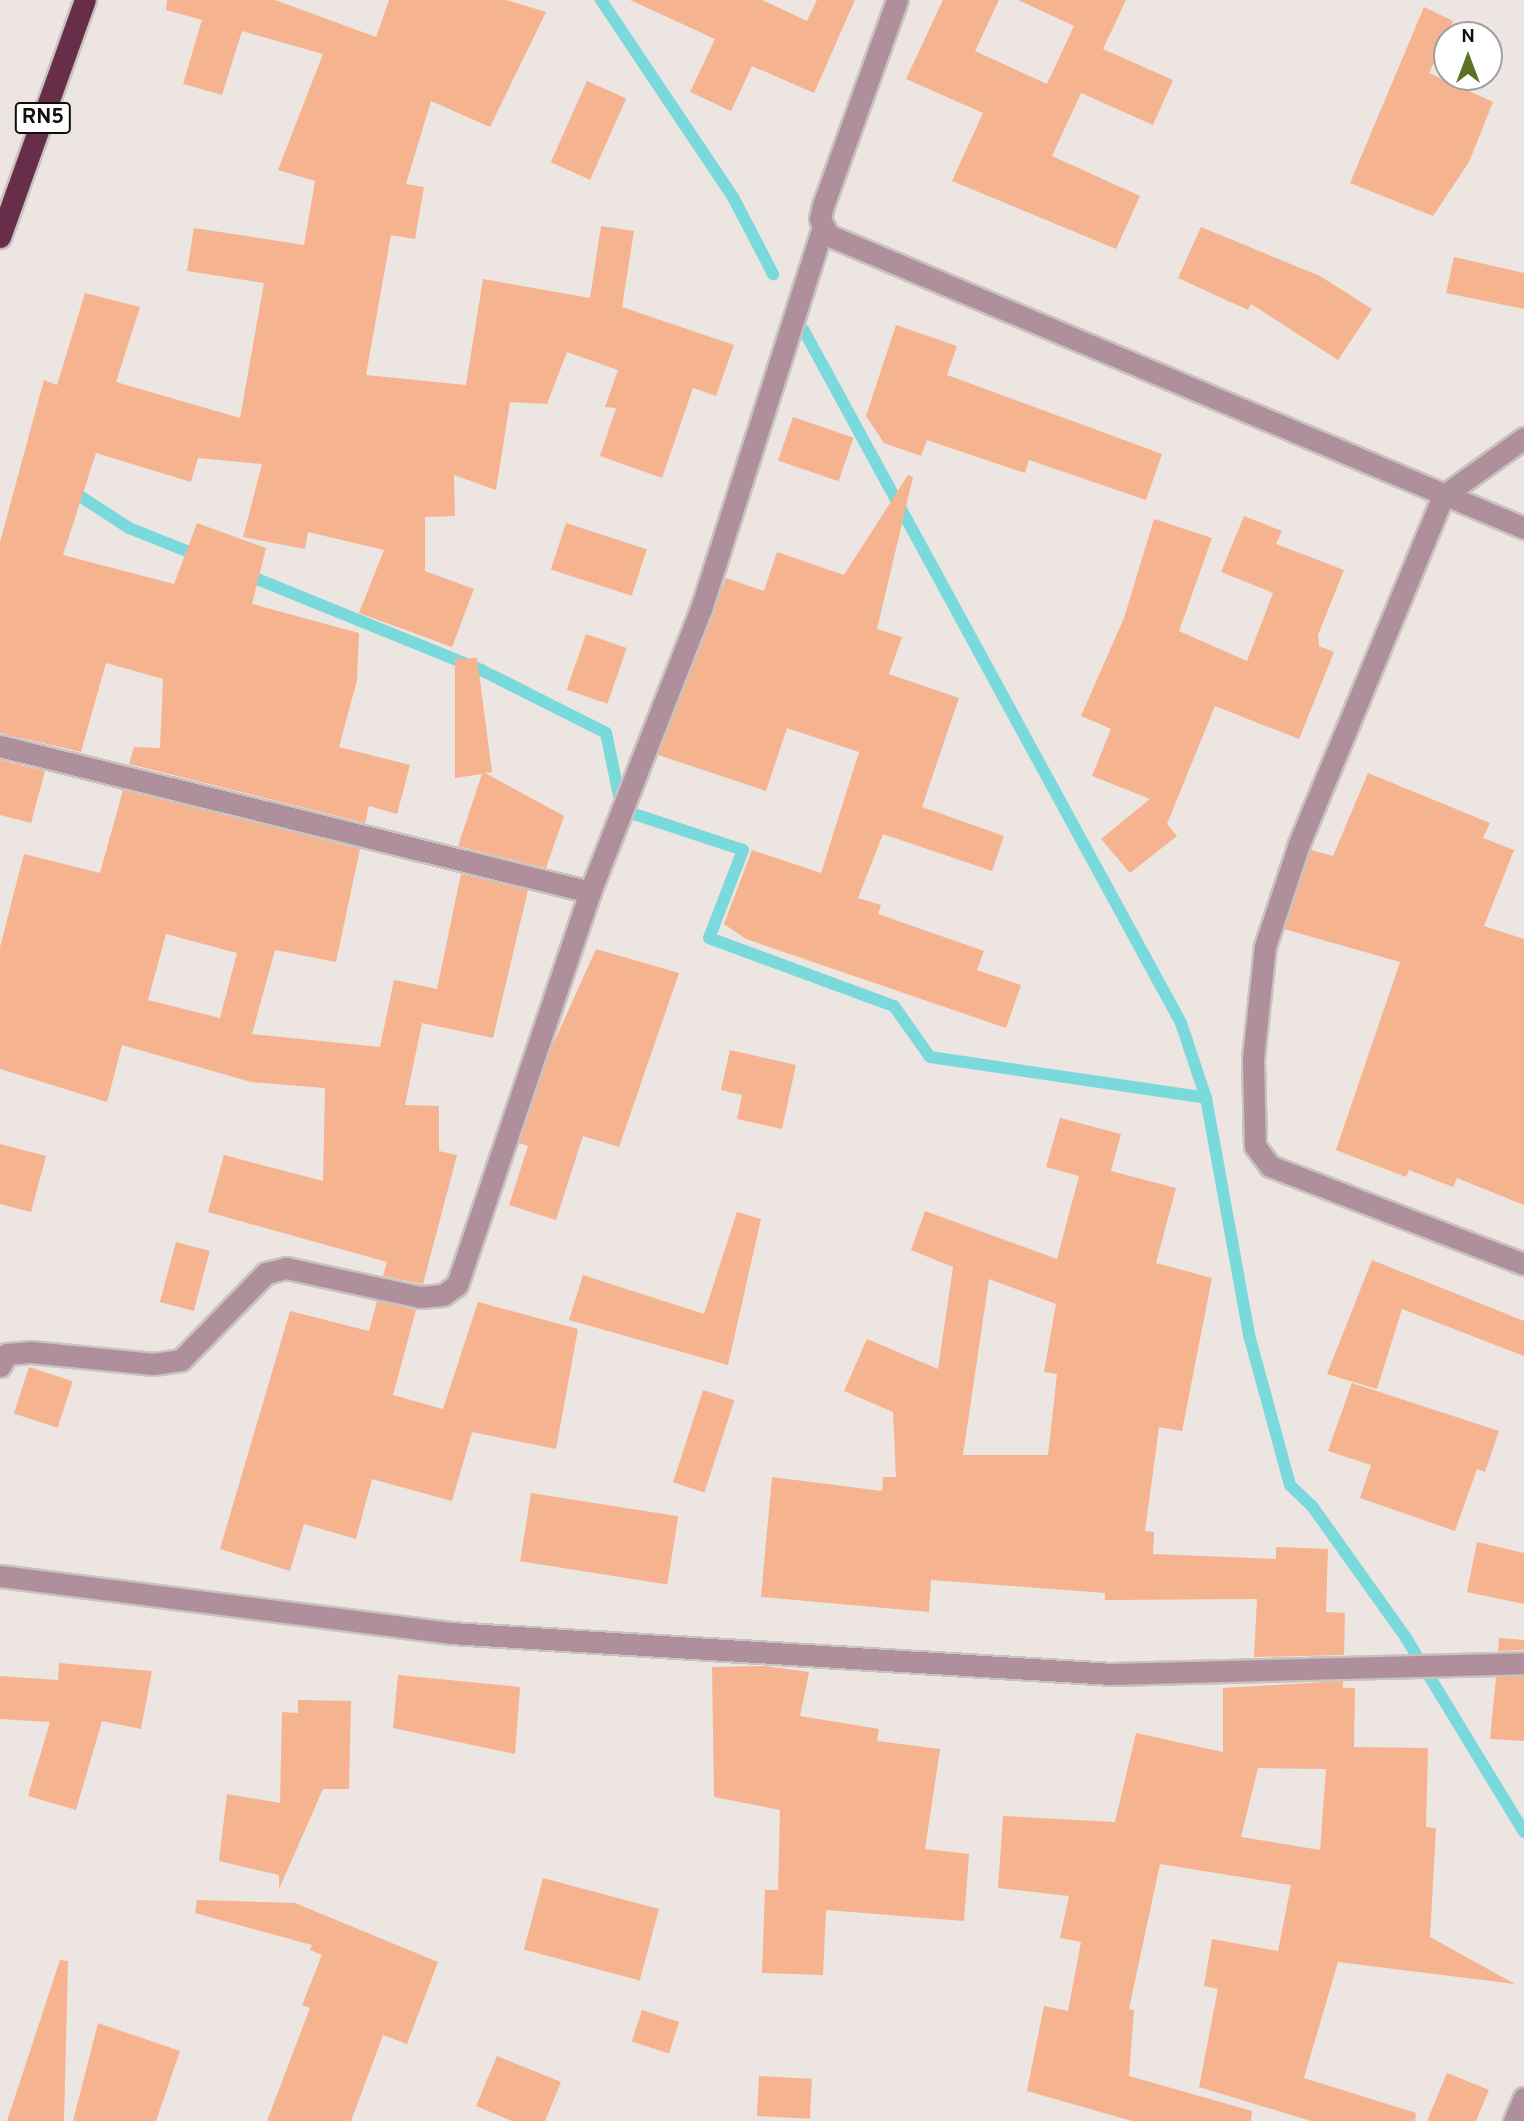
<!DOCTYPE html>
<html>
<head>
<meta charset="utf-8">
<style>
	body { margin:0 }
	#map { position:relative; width:1524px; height:2121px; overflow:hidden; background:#ece5e1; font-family:Overpass,sans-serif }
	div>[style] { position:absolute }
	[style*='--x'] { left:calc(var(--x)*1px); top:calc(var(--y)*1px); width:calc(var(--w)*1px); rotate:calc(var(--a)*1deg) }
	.stream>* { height:12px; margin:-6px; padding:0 6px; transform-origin:6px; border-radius:6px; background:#79d9db }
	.building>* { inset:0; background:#f5b48f; transform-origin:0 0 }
	.roads { filter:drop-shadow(2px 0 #c9c3bf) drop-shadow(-2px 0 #c9c3bf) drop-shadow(0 2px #c9c3bf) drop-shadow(0 -2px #c9c3bf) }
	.minor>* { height:21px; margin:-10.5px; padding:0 10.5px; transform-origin:10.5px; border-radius:10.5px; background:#af8f9c }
	.highway>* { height:21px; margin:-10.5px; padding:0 10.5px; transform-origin:10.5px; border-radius:10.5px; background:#682d49 }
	span { translate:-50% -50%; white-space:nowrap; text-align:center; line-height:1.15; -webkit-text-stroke:6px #fff; paint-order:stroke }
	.shield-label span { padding:2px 5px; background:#fff; border:2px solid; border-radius:5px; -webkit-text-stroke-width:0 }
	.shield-label { font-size:21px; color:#110e0d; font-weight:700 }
	.north { position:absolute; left:1433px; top:21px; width:70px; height:70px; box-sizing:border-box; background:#fff; border:2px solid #a09f9e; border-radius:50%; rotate:0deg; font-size:19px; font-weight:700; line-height:28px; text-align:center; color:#110e0d }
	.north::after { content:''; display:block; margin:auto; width:24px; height:32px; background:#5a7224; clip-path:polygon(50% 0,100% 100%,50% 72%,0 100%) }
</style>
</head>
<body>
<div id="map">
	<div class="stream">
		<div style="--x:601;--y:0;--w:239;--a:56.2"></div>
		<div style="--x:734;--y:199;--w:85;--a:62.5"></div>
		<div style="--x:803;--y:329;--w:790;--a:61.42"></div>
		<div style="--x:1181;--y:1023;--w:79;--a:71.6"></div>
		<div style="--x:1206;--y:1098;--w:241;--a:79.7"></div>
		<div style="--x:1249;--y:1335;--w:156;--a:74.7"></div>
		<div style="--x:1290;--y:1485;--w:30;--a:44"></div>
		<div style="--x:1312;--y:1506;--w:162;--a:54.5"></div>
		<div style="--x:1406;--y:1638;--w:227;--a:58.7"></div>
		<div style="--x:69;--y:489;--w:72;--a:33"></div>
		<div style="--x:129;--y:528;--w:79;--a:21.7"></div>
		<div style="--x:245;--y:574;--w:255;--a:22.1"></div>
		<div style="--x:481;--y:670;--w:140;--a:26.7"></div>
		<div style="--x:606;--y:733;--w:79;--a:78.3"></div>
		<div style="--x:622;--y:810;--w:127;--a:18.3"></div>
		<div style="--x:743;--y:850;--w:94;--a:111.1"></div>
		<div style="--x:709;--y:938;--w:197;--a:20.2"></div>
		<div style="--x:894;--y:1006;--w:62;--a:54.8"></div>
		<div style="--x:930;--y:1057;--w:279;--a:8.4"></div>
	</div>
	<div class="building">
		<div style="clip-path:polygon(167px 0,275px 0,376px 37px,389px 0,506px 0,546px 12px,490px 127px,431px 101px,406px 184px,424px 187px,415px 239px,391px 235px,366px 375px,466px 385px,483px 279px,590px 298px,601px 226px,634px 231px,622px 307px,734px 345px,716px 396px,693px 388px,662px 478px,600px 456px,616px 408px,605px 407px,618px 370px,567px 352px,547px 404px,510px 402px,496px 490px,454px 475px,455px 516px,425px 517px,425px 571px,474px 589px,452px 647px,359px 613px,384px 550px,308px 532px,305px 549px,243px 537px,262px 464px,198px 458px,191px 482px,96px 453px,63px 555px,174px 584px,197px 523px,266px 548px,252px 604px,359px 633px,357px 680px,339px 747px,410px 765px,397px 814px,369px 806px,365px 823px,129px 764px,134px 747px,160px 748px,163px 679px,106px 663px,81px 752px,0 733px,0 542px,44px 380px,57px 385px,85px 293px,140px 307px,116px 382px,240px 418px,264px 283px,187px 271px,194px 228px,304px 245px,315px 181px,278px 170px,323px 54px,242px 31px,222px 95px,183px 84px,202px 20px,166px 10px)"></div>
		<div style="clip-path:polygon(630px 0,762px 0,807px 21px,817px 0,855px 0,814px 93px,752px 66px,731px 111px,690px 92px,715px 39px)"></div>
		<div style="clip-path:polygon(943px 0,999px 0,975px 51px,1047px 84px,1074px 26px,1018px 0,1126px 0,1103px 49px,1173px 80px,1153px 125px,1081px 93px,1052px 156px,1140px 196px,1116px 249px,952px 181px,983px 113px,906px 79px)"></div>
		<div style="clip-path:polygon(1424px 7px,1453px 21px,1429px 73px,1493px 102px,1469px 162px,1433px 216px,1350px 183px)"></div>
		<div style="left:587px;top:81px;width:43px;height:89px;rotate:24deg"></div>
		<div style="clip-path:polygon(1201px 227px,1320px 276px,1372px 309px,1338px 360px,1251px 304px,1248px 310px,1178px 278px)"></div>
		<div style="clip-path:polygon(1454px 257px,1524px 273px,1524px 309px,1446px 293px)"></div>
		<div style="clip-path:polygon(896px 325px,957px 346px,947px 375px,1162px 454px,1146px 500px,1029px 460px,1025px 473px,927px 440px,921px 456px,884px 443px,866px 416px)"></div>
		<div style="left:793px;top:417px;width:64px;height:46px;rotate:19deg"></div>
		<div style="clip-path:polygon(908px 475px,913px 477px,877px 629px,902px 637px,889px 674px,959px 698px,922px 807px,1004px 836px,992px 871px,883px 834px,858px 898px,881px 905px,878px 914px,984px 951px,977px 970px,1021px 985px,1006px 1028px,746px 939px,724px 924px,752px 850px,821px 873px,859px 752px,787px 728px,766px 791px,658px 755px,726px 578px,764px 591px,777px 552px,844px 575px)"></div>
		<div style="clip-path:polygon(1244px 516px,1282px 531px,1276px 544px,1344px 570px,1318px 635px,1319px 646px,1334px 652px,1299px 739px,1215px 706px,1167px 824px,1177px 836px,1130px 873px,1101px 839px,1150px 799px,1092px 776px,1111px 729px,1081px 716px,1124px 618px,1154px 519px,1212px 538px,1179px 631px,1247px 661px,1273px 593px,1221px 572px)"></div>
		<div style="left:566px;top:523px;width:85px;height:49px;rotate:18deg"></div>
		<div style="left:586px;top:634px;width:43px;height:59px;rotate:19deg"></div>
		<div style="clip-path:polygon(477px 658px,492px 772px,485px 773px,564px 816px,546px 868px,458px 846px,482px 774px,455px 778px,455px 659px)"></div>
		<div style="clip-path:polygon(0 760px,45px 771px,31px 823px,0 815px)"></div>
		<div style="clip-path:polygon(1368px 773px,1490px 823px,1483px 838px,1514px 850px,1484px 926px,1524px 939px,1524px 1205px,1457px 1178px,1453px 1187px,1409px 1170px,1406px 1177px,1336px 1150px,1400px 962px,1284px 929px,1311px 850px,1333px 856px)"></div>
		<div style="clip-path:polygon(evenodd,123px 790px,360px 849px,336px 962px,275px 950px,252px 1034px,380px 1047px,394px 980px,437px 989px,461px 874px,528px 890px,493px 1038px,422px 1023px,405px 1105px,439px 1106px,439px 1151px,457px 1155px,423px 1284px,383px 1276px,387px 1262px,208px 1212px,224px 1155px,323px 1181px,325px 1088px,251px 1082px,122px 1045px,107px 1102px,0 1069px,0 947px,24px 854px,100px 873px,123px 790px,166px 934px,237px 953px,220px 1018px,148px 1000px,166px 934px)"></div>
		<div style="clip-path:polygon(596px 949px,679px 973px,619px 1147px,583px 1136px,556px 1220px,509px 1205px,528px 1146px,519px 1143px,550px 1051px)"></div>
		<div style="clip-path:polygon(730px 1050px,796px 1065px,782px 1129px,737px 1119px,742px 1095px,721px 1090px)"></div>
		<div style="clip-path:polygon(evenodd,1060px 1118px,1121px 1134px,1111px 1171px,1176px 1188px,1156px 1263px,1212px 1278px,1182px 1431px,1159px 1427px,1145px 1531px,1154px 1532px,1153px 1554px,1276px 1559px,1276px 1547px,1328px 1549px,1326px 1612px,1345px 1613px,1344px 1655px,1254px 1657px,1257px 1599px,1105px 1600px,1105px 1593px,931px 1580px,929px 1612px,761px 1597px,772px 1477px,882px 1491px,883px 1477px,896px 1477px,893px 1412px,844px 1391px,867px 1339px,938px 1369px,953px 1267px,911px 1250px,925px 1211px,1057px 1259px,1079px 1176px,1046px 1167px,1060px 1118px,989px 1279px,1056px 1304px,1044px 1372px,1057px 1374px,1048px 1455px,963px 1455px,989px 1279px)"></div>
		<div style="clip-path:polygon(0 1144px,46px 1156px,31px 1212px,0 1204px)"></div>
		<div style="clip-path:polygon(737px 1212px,761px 1219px,728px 1365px,569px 1320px,583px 1275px,704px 1314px)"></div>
		<div style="left:176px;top:1242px;width:35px;height:62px;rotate:15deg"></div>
		<div style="clip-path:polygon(1372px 1260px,1524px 1321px,1524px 1356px,1402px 1309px,1377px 1389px,1327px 1374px)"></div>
		<div style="clip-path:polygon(377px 1301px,416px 1310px,393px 1395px,443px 1409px,478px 1302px,578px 1329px,556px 1449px,472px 1432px,452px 1501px,372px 1479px,356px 1539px,304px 1524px,290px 1571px,220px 1549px,290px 1311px,369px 1331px)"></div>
		<div style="left:29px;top:1367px;width:46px;height:49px;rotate:18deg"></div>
		<div style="clip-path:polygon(1352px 1383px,1499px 1431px,1485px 1472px,1477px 1469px,1455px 1531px,1360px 1498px,1371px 1465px,1328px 1451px)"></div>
		<div style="left:703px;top:1390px;width:33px;height:97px;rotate:18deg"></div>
		<div style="left:531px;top:1493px;width:149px;height:69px;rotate:9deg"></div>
		<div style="clip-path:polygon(1477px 1542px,1524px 1553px,1524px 1604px,1467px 1592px)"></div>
		<div style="clip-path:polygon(1499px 1638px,1524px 1640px,1524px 1650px,1498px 1651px)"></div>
		<div style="clip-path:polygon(59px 1663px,152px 1671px,141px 1729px,102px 1721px,76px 1810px,28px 1796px,50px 1722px,0 1719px,0 1676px,58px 1680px)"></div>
		<div style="clip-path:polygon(765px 1666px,809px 1672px,800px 1716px,879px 1729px,877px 1741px,940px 1749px,925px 1849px,969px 1854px,964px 1921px,826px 1910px,823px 1975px,762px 1973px,765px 1890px,778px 1890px,780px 1810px,714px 1797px,712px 1667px)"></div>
		<div style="clip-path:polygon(398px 1675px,520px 1687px,515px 1754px,393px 1728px)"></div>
		<div style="clip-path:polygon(1524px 1676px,1524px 1741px,1490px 1739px,1496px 1677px)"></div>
		<div style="clip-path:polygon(evenodd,1343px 1681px,1343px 1688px,1355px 1688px,1354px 1747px,1428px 1748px,1426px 1827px,1436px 1828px,1430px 1937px,1515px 1984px,1338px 1962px,1304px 2078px,1416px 2113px,1415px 2121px,1311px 2121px,1199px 2087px,1218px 1989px,1204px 1986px,1212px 1939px,1278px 1951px,1291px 1885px,1160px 1864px,1129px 2009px,1134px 2010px,1129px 2076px,1252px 2111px,1251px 2121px,1132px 2121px,1027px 2091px,1044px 2006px,1068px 2011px,1081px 1942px,1060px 1938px,1069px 1896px,998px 1888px,1003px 1816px,1115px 1822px,1136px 1733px,1223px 1752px,1223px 1688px,1343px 1681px,1258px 1768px,1326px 1769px,1320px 1850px,1241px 1837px,1258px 1768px)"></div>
		<div style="clip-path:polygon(298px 1700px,351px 1701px,349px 1789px,323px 1789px,279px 1889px,279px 1875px,219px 1861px,227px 1794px,280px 1803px,282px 1712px,298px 1713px)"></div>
		<div style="left:543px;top:1878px;width:120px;height:74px;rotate:15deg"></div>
		<div style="clip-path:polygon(197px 1900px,295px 1903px,438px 1962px,407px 2044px,383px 2035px,351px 2121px,267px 2121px,310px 2008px,302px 2005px,322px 1955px,310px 1950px,312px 1945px,195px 1913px)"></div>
		<div style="clip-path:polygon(60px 1960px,68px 1961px,64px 2121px,7px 2121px)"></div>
		<div style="left:642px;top:2010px;width:39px;height:33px;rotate:18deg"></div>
		<div style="clip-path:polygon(98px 2023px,180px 2051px,156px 2121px,73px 2121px)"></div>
		<div style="clip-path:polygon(497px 2056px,561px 2082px,545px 2121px,512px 2121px,476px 2106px)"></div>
		<div style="clip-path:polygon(1447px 2073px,1489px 2090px,1476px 2121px,1427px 2121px)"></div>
		<div style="left:759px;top:2076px;width:53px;height:40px;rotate:3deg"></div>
	</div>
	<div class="roads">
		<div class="minor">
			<div style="--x:897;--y:0;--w:218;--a:109.8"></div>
			<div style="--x:823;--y:205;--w:14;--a:102"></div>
			<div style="--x:820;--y:219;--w:18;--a:63"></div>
			<div style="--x:828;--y:235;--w:755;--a:22.83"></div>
			<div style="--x:1524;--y:438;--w:100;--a:144.4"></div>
			<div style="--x:1443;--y:496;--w:377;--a:112.5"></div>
			<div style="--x:1299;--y:844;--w:108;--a:108.4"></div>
			<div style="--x:1265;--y:946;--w:114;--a:96.1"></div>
			<div style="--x:1253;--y:1059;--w:87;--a:88.7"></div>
			<div style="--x:1255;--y:1146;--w:25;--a:53"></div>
			<div style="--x:1270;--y:1166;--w:272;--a:21.1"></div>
			<div style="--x:0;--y:746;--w:608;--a:13.9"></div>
			<div style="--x:0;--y:1366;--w:14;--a:-60"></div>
			<div style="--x:7;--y:1354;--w:24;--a:-5"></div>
			<div style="--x:31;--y:1352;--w:123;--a:5.6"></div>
			<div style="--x:153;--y:1364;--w:28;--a:-8"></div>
			<div style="--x:181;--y:1360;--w:122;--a:-45.7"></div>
			<div style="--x:266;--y:1273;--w:21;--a:-14"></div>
			<div style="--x:286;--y:1268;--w:137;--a:12.2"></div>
			<div style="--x:420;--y:1297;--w:23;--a:-5"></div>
			<div style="--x:443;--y:1295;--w:17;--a:-36"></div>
			<div style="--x:457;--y:1285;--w:415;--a:-71.3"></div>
			<div style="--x:590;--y:892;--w:304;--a:-68.6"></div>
			<div style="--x:701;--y:609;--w:399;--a:-72.3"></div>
			<div style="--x:0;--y:1576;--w:455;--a:7.2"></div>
			<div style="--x:451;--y:1633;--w:662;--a:3.55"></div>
			<div style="--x:1112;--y:1674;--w:412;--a:-1.5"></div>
			<div style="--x:1514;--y:2121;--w:25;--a:-67"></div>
		</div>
		<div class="highway">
			<div style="--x:0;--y:237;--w:252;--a:-70.3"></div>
		</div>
	</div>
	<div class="shield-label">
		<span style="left:43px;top:118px">RN5</span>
	</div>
	<div class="north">N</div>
</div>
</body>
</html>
